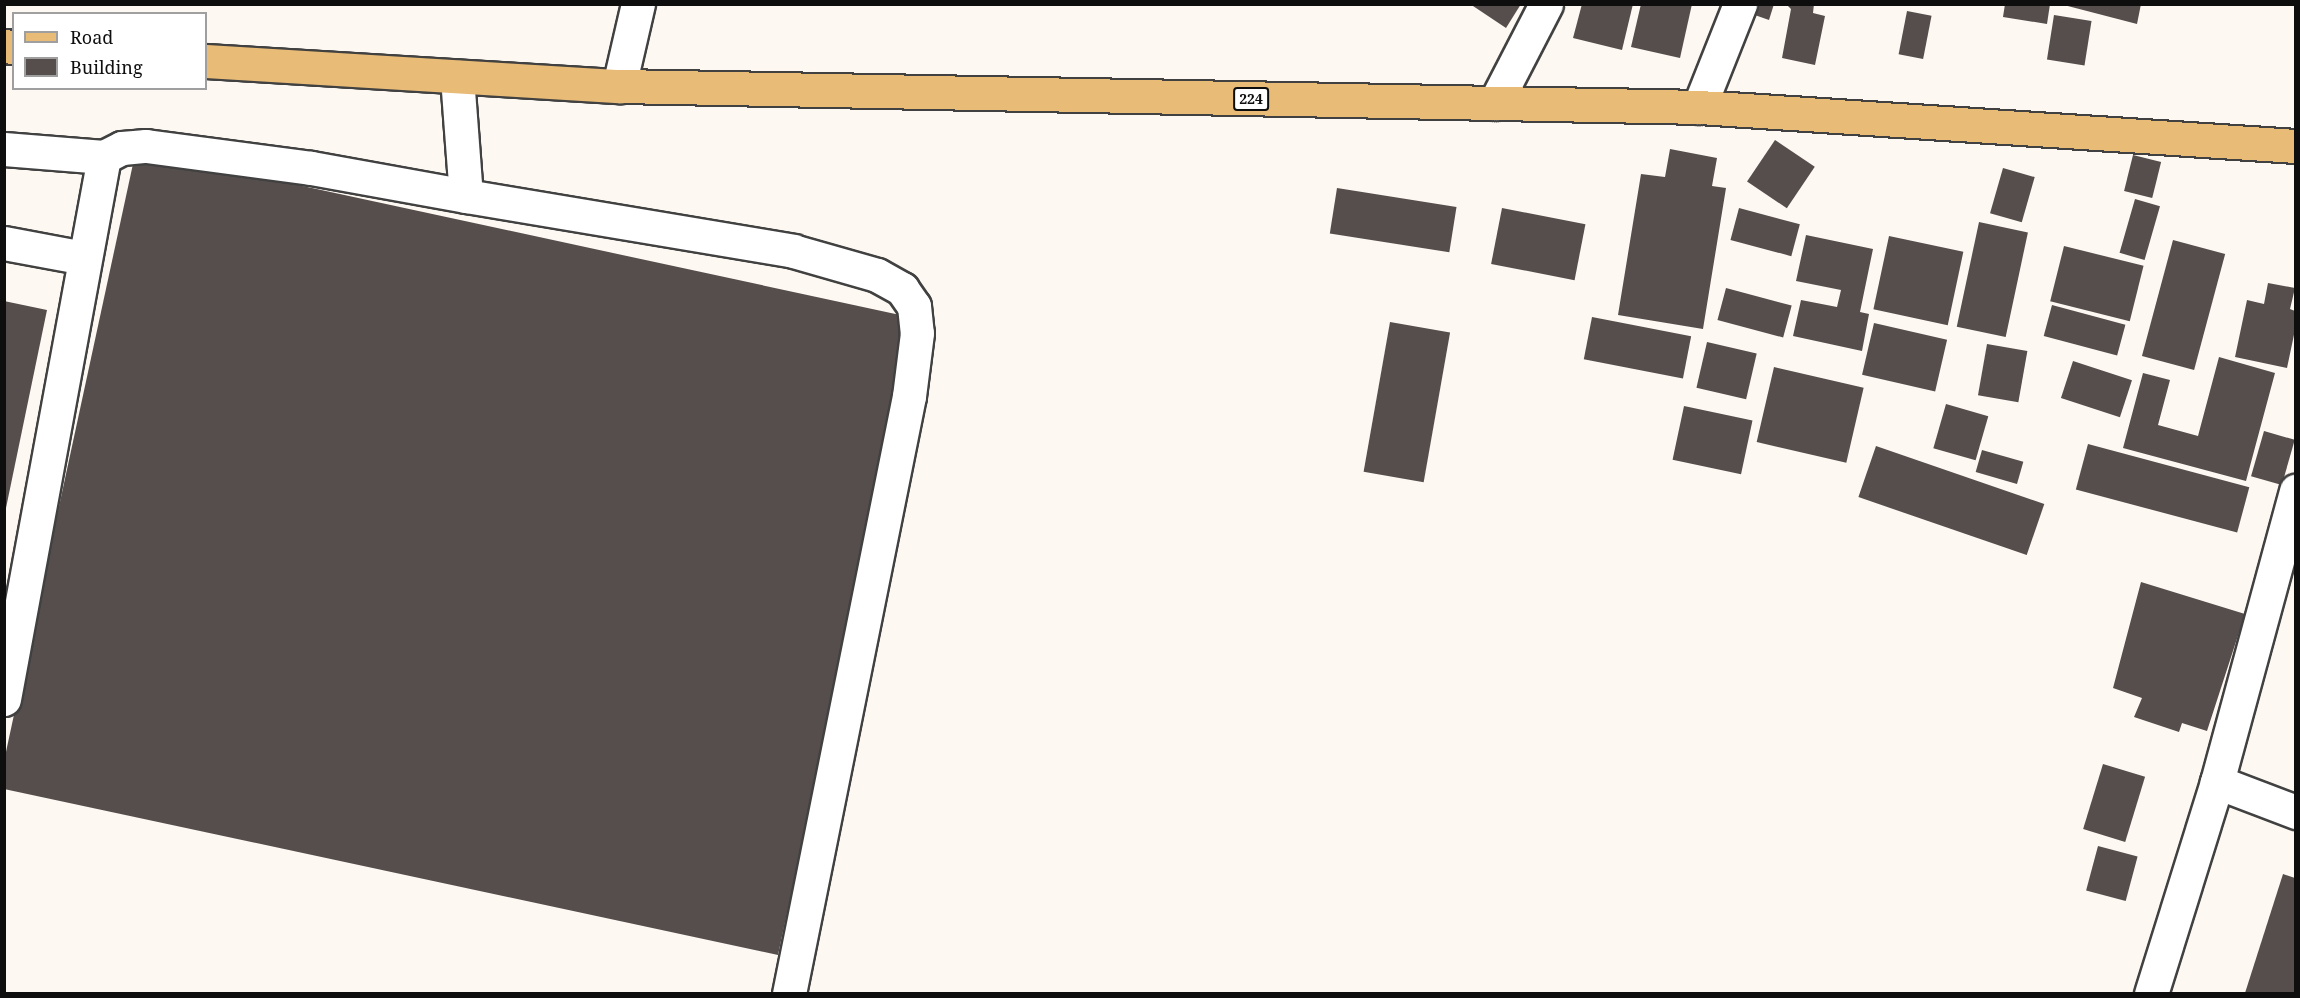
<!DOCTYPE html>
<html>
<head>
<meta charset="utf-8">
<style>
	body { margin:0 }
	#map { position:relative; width:2300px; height:998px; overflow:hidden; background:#fdf9f2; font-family:"Noto Serif",serif }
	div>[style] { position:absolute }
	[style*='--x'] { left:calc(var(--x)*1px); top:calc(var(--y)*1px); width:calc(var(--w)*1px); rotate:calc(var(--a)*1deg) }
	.building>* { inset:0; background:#564e4c; transform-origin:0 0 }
	.roads { filter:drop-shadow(2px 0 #414141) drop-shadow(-2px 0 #414141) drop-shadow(0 2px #414141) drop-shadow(0 -2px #414141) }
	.minor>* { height:33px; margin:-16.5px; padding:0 16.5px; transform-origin:16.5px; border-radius:16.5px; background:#fff }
	.major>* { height:33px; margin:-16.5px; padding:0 16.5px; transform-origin:16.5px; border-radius:16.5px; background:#e8bb77 }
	span { translate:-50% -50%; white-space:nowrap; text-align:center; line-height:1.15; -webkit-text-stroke:6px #fff; paint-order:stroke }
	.shield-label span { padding:2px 4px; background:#fff; border:2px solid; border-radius:4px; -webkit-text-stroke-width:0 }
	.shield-label { font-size:14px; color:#0e0e0e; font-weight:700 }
	.frame { position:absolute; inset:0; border:6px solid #0e0e0e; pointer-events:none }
	.legend { position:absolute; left:12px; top:12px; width:195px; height:78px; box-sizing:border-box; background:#fff; border:2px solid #9f9f9f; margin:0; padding:8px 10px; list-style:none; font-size:18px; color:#0e0e0e }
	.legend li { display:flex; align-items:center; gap:12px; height:30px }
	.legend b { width:30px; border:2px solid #9f9f9f }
</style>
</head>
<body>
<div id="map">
	<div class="building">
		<div style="clip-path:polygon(1470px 4px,1521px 4px,1506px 28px)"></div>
		<div style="clip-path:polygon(1582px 4px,1633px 4px,1622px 50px,1573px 38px)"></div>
		<div style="clip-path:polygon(1641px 4px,1692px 4px,1680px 58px,1631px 47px)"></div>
		<div style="clip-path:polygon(1751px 4px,1774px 4px,1769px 20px,1749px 13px)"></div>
		<div style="clip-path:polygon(1786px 4px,1814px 4px,1813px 13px,1825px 16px,1815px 65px,1782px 58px,1791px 9px)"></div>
		<div style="clip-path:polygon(2005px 4px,2050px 4px,2047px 24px,2003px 17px)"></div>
		<div style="clip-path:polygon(2060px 4px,2141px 4px,2137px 24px)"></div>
		<div style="left:1907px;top:11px;width:25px;height:44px;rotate:11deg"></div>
		<div style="left:2054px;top:15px;width:38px;height:45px;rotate:9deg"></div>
		<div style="left:1775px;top:140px;width:48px;height:50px;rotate:34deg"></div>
		<div style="clip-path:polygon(1670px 149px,1717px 158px,1712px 186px,1726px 188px,1703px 329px,1618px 315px,1641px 174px,1665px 177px)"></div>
		<div style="clip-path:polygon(136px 150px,914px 318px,778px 955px,4px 789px,4px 761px)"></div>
		<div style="left:2133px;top:155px;width:29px;height:37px;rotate:14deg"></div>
		<div style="left:2003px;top:168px;width:33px;height:47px;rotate:16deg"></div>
		<div style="left:1337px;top:188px;width:121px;height:46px;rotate:9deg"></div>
		<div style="left:2135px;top:199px;width:26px;height:56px;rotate:16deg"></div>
		<div style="left:1502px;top:208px;width:85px;height:57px;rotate:11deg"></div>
		<div style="left:1739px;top:208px;width:63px;height:33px;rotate:15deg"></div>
		<div style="left:1979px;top:222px;width:50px;height:107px;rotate:12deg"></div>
		<div style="clip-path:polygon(1806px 235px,1873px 249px,1860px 312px,1869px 314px,1862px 351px,1793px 336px,1801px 300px,1837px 307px,1841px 290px,1796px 281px)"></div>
		<div style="left:1889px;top:236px;width:76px;height:75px;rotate:12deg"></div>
		<div style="left:2173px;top:240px;width:54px;height:120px;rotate:15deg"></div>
		<div style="left:2064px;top:246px;width:82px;height:57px;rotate:14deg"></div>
		<div style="clip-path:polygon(2268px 283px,2295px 288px,2290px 309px,2295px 311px,2295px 330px,2287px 368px,2235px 357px,2247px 300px,2264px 304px)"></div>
		<div style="left:1726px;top:288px;width:68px;height:33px;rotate:15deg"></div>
		<div style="clip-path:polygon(4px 301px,47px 310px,6px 508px,4px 508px)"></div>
		<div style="left:2052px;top:305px;width:76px;height:32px;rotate:15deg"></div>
		<div style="left:1592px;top:317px;width:101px;height:43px;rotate:11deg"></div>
		<div style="left:1390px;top:322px;width:61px;height:152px;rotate:10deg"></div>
		<div style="left:1874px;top:323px;width:75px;height:53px;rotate:13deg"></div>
		<div style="left:1707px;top:342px;width:51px;height:47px;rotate:13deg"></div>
		<div style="left:1987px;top:344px;width:41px;height:52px;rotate:10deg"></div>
		<div style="clip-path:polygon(2219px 357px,2275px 373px,2246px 481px,2123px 448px,2143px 373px,2170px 380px,2158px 425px,2198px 436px)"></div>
		<div style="left:2073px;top:361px;width:62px;height:39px;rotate:18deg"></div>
		<div style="left:1774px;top:367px;width:92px;height:77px;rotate:13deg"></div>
		<div style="left:1946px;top:404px;width:44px;height:46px;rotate:16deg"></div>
		<div style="left:1684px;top:406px;width:70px;height:55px;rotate:12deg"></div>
		<div style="left:2264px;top:431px;width:32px;height:47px;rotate:16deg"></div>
		<div style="left:2088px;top:444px;width:167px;height:47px;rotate:15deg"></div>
		<div style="left:1876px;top:446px;width:178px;height:54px;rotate:19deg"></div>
		<div style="left:1982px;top:450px;width:43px;height:23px;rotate:16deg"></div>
		<div style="clip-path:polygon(2141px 582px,2245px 614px,2207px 731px,2182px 723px,2179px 732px,2134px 717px,2142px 698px,2113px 688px)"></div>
		<div style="left:2103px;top:764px;width:44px;height:68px;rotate:17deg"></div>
		<div style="left:2098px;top:846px;width:41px;height:46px;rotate:15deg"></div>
		<div style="clip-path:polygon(2283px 874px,2295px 878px,2295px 993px,2245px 993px)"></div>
	</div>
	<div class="roads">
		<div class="minor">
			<div style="--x:457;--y:77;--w:119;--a:85.7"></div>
			<div style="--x:466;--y:196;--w:332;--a:9.5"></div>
			<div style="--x:793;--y:251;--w:87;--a:15.9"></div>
			<div style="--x:877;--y:275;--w:29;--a:29"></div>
			<div style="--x:902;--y:289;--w:21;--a:55"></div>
			<div style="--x:914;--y:306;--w:27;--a:84"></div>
			<div style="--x:917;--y:333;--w:64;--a:97.2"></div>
			<div style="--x:909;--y:396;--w:610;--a:101.35"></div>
			<div style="--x:619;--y:86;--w:84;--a:-77"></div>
			<div style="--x:1495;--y:103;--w:111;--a:-62.7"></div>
			<div style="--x:1699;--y:107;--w:111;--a:-68.3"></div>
			<div style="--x:4;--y:149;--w:100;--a:4.6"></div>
			<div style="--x:104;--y:157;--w:20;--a:-27"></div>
			<div style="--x:122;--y:148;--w:24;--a:-5"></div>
			<div style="--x:146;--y:146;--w:166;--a:7.6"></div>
			<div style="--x:311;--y:168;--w:158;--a:10.2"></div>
			<div style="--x:4;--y:243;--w:81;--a:10.6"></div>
			<div style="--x:4;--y:699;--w:551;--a:-79.55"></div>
			<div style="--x:2217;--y:782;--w:85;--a:20.8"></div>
			<div style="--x:2151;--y:994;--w:222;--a:-72.7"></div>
			<div style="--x:2217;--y:782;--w:302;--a:-74.8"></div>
		</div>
		<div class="major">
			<div style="--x:4;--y:46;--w:10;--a:6"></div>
			<div style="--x:206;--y:61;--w:414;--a:3.5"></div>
			<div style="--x:619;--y:86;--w:1080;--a:1.11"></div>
			<div style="--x:1699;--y:107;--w:598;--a:3.74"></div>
		</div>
	</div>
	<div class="shield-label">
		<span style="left:1251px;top:99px">224</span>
	</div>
	<div class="frame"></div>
	<ul class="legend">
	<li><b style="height:8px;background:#e8bb77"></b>Road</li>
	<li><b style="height:16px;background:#564e4c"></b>Building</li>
	</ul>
</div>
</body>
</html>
